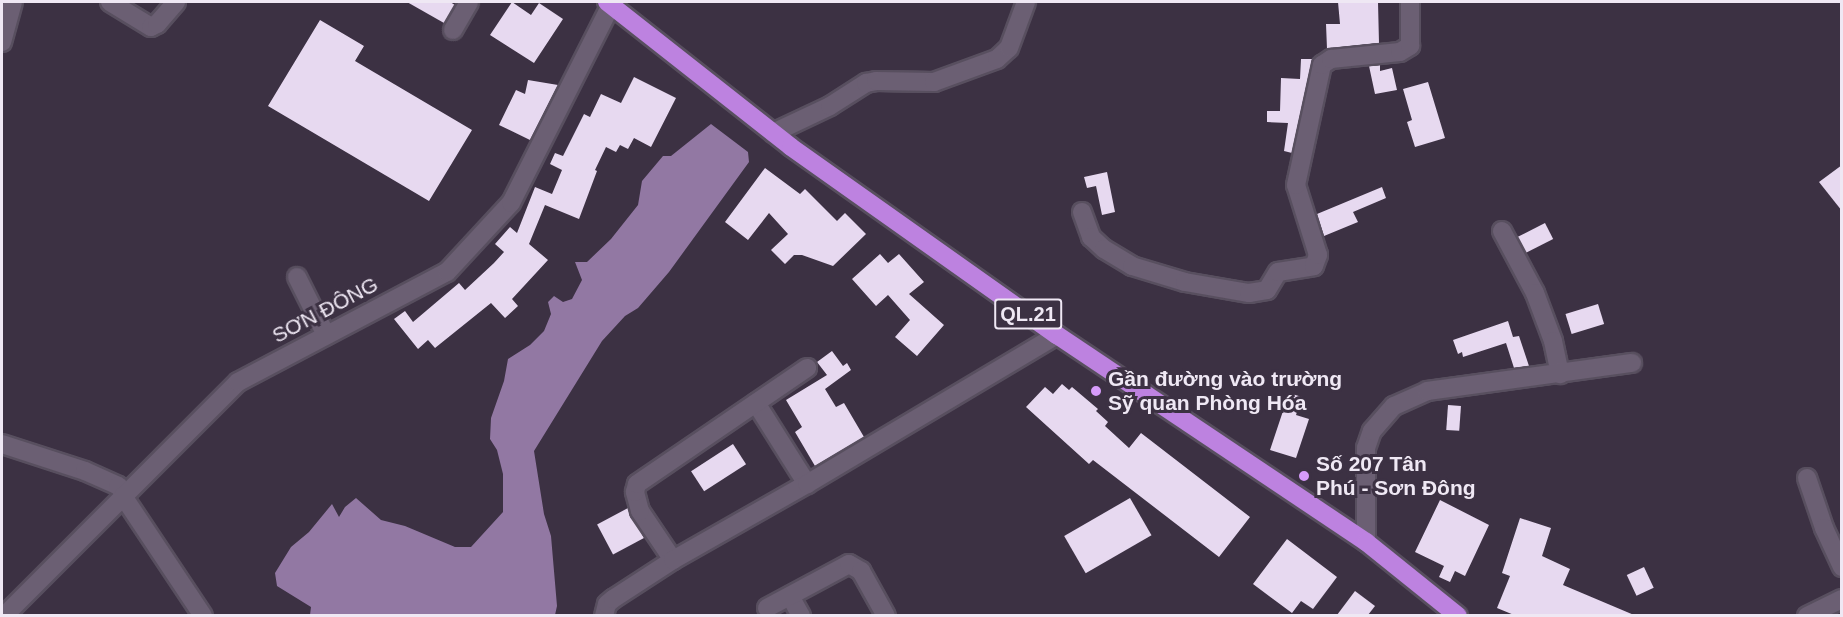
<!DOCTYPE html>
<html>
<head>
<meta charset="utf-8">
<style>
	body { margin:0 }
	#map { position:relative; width:1843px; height:617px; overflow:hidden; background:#3c3143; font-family:Arial,sans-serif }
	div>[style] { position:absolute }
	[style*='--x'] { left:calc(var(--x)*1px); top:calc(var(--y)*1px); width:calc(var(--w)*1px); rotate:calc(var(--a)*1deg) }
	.water>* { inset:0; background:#9278a3 }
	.building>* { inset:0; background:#e7d9f0; transform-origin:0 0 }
	.roads { filter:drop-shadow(2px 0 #584f5f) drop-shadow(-2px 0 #584f5f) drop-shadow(0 2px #584f5f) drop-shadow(0 -2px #584f5f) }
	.minor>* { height:18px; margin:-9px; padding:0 9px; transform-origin:9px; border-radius:9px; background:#6b5f73 }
	.highway>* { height:18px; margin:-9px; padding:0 9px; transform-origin:9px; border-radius:9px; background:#bd82e0 }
	.dots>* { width:16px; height:16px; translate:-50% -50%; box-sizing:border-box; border:3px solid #3c3143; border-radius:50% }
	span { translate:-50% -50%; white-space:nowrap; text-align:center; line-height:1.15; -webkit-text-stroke:6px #3c3143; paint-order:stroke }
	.shield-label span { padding:2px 4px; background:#3c3143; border:2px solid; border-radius:4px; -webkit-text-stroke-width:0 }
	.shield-label { font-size:20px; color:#efe8f4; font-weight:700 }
	.street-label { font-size:21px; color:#efe8f4 }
	.poi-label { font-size:21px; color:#efe8f4; font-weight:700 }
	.left { translate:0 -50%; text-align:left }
	.frame { position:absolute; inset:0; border:3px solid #efe8f4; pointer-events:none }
</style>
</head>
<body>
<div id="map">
	<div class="water">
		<div style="clip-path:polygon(711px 124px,748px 152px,749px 162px,669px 272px,638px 308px,625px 316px,602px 341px,534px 451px,544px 514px,551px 536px,557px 606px,555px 615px,310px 615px,311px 607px,277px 586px,275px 573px,291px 547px,309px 532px,332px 504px,339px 517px,345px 507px,356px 498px,381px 520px,405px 526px,455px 547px,471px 547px,503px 512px,503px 474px,497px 450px,490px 439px,491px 418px,504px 381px,508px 359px,530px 345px,544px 331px,551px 314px,548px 302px,554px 296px,563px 302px,572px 299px,582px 280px,575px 262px,587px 262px,611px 239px,638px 205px,642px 181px,663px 156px,671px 156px)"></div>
	</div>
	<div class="building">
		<div style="clip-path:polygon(407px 2px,450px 2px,455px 5px,444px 23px)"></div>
		<div style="clip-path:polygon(512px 2px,531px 15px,539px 3px,563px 19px,534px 63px,490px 35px)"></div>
		<div style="clip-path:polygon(1338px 2px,1378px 2px,1379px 43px,1327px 49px,1326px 24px,1340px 24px)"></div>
		<div style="clip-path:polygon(320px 20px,364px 46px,355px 61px,472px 130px,429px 201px,268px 106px)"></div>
		<div style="clip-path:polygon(1301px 59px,1313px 59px,1292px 153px,1284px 151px,1288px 123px,1267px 122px,1267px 111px,1280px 111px,1281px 78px,1300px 79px)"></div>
		<div style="clip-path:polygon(1380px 65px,1380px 71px,1392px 68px,1397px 90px,1375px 94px,1369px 66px)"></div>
		<div style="clip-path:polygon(634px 77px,676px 98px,651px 147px,634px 138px,628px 149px,620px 145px,616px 152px,606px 147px,595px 170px,597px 171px,579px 219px,545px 205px,529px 244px,548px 260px,512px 299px,518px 306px,505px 318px,491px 303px,435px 348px,428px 340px,418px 349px,394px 319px,405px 311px,413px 322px,459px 283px,465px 290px,494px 263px,504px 252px,495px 244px,510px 227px,517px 233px,535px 187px,552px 194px,562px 170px,550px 164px,555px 153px,563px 156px,584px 114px,590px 117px,601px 94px,621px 103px)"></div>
		<div style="clip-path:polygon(528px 80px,558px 85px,530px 140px,499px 125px,516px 90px,525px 94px)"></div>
		<div style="clip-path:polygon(1428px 82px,1445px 138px,1415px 147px,1407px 122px,1412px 120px,1403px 89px)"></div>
		<div style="clip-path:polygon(1842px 165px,1842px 211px,1819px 182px)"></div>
		<div style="clip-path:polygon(765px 168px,800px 194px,805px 189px,837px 221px,845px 213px,866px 234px,833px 266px,802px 255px,794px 255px,785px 264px,771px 250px,788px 234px,769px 213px,748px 240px,725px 222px)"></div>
		<div style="clip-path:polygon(1107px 172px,1115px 212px,1102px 215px,1096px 186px,1087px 188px,1084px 177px)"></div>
		<div style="clip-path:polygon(1382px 187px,1386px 198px,1353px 212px,1358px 222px,1324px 236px,1317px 214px)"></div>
		<div style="left:1545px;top:223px;width:18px;height:31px;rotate:63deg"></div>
		<div style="clip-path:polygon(880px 254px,888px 263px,899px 254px,924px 282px,909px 294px,944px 325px,917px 356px,895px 337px,910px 320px,888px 295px,876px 306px,852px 279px)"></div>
		<div style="left:1598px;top:304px;width:21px;height:34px;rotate:73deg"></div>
		<div style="clip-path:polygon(1508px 321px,1513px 337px,1519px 336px,1529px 366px,1514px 368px,1506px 343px,1463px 357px,1462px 352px,1458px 354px,1453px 340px)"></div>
		<div style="clip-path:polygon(832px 351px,843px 366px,847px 363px,851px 370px,825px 389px,836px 407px,844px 403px,864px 437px,815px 466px,795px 432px,802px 427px,786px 400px,827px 375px,817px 362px)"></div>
		<div style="clip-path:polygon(1062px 384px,1069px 390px,1072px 387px,1098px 409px,1096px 411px,1108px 422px,1105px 426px,1129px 448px,1141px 433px,1250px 517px,1219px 557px,1093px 460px,1089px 464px,1026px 407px,1045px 387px,1053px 394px)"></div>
		<div style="clip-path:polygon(1289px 393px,1302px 397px,1296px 415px,1309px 419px,1296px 458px,1270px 450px)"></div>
		<div style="left:1448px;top:405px;width:13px;height:25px;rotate:4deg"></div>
		<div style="left:733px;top:444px;width:24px;height:50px;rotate:57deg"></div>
		<div style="left:1130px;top:498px;width:43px;height:76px;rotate:60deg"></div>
		<div style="clip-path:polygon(1440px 500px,1489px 525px,1465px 576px,1455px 571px,1450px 582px,1439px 577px,1444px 566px,1415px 552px)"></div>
		<div style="left:628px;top:508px;width:34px;height:35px;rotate:62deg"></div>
		<div style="clip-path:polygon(1520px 518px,1551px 528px,1542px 556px,1570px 569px,1563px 585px,1634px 615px,1514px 615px,1497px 608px,1510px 576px,1502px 573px)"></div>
		<div style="clip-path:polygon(1287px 539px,1337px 577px,1313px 609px,1301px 601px,1292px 613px,1253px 584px)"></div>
		<div style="left:1644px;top:567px;width:23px;height:19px;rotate:65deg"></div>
		<div style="clip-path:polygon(1355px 591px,1375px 606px,1368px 615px,1337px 615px)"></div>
	</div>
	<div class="roads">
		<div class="minor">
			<div style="--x:110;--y:2;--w:48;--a:31.4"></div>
			<div style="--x:151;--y:27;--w:7;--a:-27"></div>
			<div style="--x:157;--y:24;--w:29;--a:-49"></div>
			<div style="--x:453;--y:30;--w:32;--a:-60"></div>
			<div style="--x:2;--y:42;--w:41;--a:-74.6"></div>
			<div style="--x:773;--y:133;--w:63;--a:-25.3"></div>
			<div style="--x:830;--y:106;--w:43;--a:-32.6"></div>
			<div style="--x:866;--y:83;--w:10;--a:-11"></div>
			<div style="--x:876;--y:81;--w:58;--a:1"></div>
			<div style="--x:934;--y:82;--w:67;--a:-20.1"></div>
			<div style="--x:997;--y:59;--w:16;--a:-43"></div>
			<div style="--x:1009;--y:48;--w:49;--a:-69.7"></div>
			<div style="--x:1082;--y:212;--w:27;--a:70"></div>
			<div style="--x:1091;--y:237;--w:18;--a:43"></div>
			<div style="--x:1104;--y:249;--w:33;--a:31"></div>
			<div style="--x:1132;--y:266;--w:55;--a:16.8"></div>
			<div style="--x:1185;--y:282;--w:65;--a:9.8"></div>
			<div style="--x:1249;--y:293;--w:18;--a:-9"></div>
			<div style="--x:1267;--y:290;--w:21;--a:-59"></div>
			<div style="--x:1278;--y:272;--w:36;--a:-9"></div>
			<div style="--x:1314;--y:266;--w:12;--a:-70"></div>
			<div style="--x:1318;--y:255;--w:73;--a:-107.4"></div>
			<div style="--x:1296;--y:185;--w:123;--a:-77.8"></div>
			<div style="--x:1322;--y:65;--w:11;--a:-34"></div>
			<div style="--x:1331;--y:59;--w:69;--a:-5.8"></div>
			<div style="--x:1400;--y:52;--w:12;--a:-31"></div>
			<div style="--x:1410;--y:46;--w:44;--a:-90"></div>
			<div style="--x:1502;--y:231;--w:70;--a:62"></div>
			<div style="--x:1535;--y:293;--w:51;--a:69.4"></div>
			<div style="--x:1553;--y:341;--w:34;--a:78"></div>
			<div style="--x:297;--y:277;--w:65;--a:63.4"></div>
			<div style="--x:756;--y:403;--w:96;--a:57.8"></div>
			<div style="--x:2;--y:444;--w:87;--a:18"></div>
			<div style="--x:85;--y:471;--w:36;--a:24"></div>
			<div style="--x:118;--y:486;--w:11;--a:41"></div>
			<div style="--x:1807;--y:478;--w:53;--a:71.2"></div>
			<div style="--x:1824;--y:528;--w:43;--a:65.2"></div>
			<div style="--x:123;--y:496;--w:144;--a:56.3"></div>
			<div style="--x:1366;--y:542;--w:94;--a:-90"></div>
			<div style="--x:1366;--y:448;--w:18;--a:-71"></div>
			<div style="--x:1372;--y:431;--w:33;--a:-49"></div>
			<div style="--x:1394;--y:406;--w:36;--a:-24"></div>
			<div style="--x:1427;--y:391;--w:207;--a:-7.8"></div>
			<div style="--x:673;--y:560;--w:59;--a:-124"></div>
			<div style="--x:640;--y:511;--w:20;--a:-105"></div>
			<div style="--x:635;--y:492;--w:8;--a:-76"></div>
			<div style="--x:637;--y:484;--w:206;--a:-34.3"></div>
			<div style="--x:790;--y:596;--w:23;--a:61"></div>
			<div style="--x:767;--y:608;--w:93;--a:-28.2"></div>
			<div style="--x:849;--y:564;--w:14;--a:30"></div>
			<div style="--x:861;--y:571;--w:51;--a:60.9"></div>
			<div style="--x:4;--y:616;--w:331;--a:-45"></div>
			<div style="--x:238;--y:382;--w:236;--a:-27.8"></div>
			<div style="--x:447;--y:272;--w:94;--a:-47.2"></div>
			<div style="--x:511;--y:203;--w:222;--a:-63.2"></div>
			<div style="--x:604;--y:616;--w:12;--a:-76"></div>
			<div style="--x:607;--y:604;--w:8;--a:-40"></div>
			<div style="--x:613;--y:599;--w:72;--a:-33"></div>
			<div style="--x:673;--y:560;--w:154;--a:-29.6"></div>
			<div style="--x:807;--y:484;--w:291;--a:-30.8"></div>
			<div style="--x:1807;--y:616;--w:39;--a:-26"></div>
		</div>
		<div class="highway">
			<div style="--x:607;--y:2;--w:234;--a:38.2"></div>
			<div style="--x:791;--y:147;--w:326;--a:35.3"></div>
			<div style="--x:1057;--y:335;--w:372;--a:33.8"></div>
			<div style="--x:1366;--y:542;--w:118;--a:38.8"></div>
		</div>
	</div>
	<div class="dots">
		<div style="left:1096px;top:391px;background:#d69bfa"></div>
		<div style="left:1304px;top:476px;background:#d69bfa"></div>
	</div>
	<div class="shield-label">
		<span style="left:1028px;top:314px">QL.21</span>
	</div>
	<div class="street-label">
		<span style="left:325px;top:310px;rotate:-28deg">SƠN ĐÔNG</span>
	</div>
	<div class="poi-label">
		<span class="left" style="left:1108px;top:391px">Gần đường vào trường<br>Sỹ quan Phòng Hóa</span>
		<span class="left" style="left:1316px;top:476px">Số 207 Tân<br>Phú - Sơn Đông</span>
	</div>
	<div class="frame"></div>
</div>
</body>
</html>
